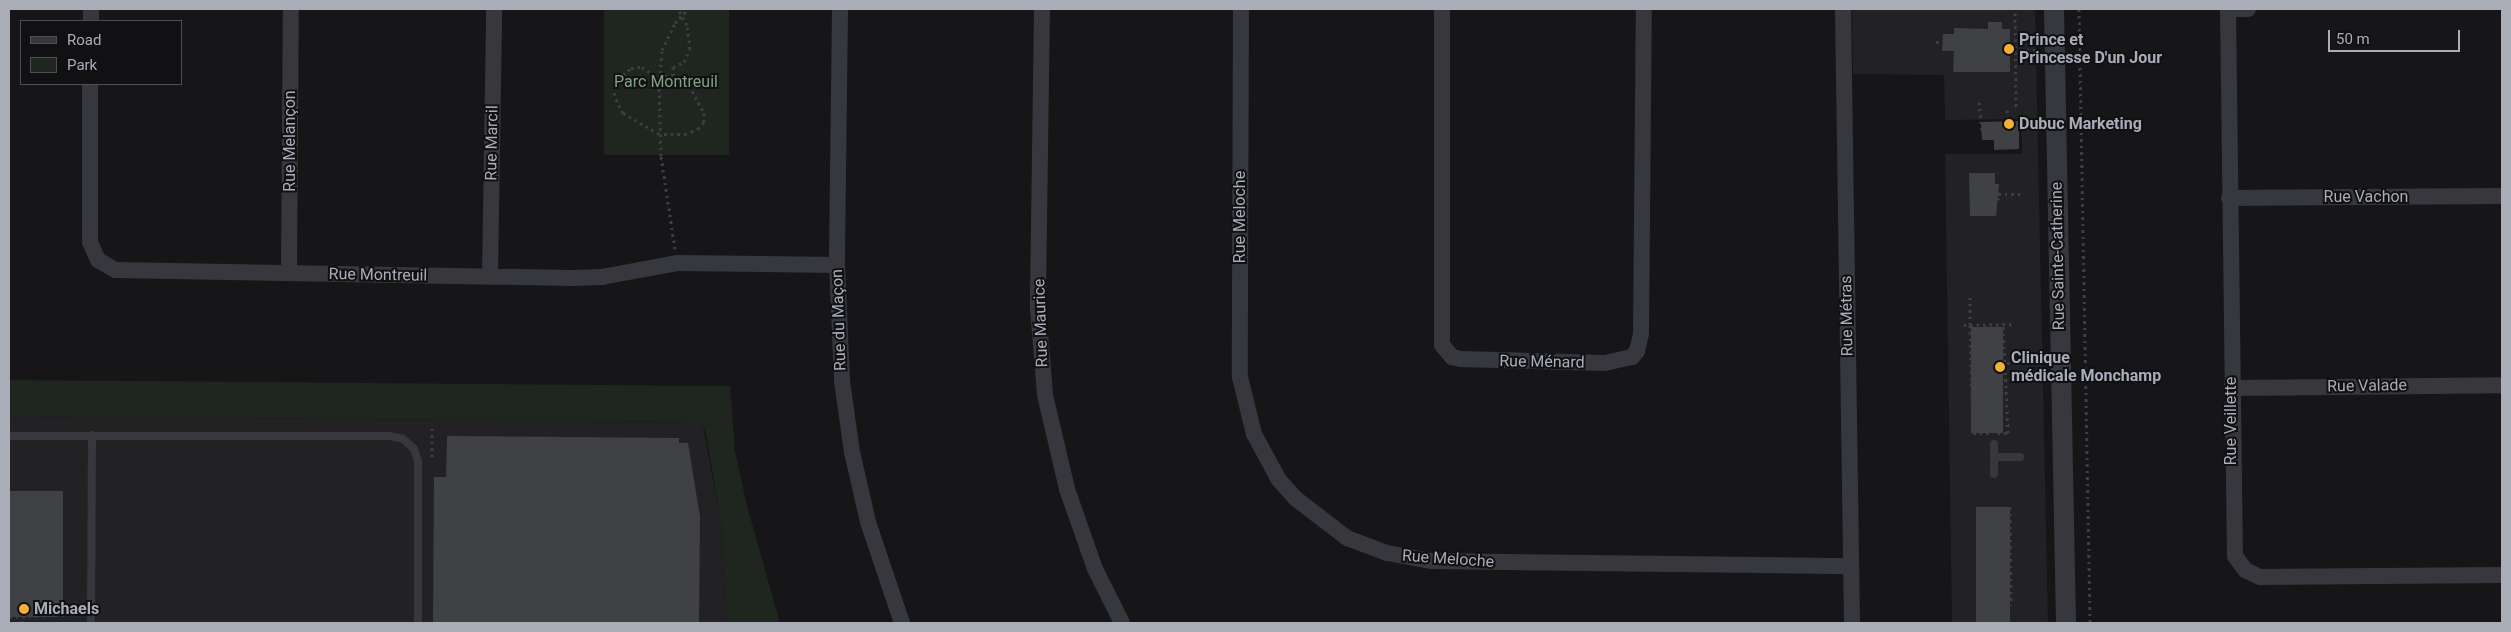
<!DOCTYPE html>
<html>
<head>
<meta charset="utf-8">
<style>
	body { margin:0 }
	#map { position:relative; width:2511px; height:632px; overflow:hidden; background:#161618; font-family:Roboto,sans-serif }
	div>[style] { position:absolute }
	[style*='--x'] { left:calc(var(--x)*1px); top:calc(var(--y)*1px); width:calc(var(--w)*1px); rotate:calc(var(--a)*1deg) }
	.built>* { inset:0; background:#222225 }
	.green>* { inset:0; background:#1e261f; transform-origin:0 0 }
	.building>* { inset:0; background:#404145; transform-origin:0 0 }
	.path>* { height:3px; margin-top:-1.5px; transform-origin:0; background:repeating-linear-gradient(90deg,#3d3f44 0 2.5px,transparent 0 6.5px) }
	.service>* { height:8px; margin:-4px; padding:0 4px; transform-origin:4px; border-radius:4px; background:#37383d }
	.minor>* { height:16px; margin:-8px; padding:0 8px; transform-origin:8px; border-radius:8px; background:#37383d }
	.tertiary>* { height:20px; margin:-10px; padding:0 10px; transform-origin:10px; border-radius:10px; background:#37383d }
	.dots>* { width:14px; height:14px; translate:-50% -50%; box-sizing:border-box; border:2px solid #111113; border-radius:50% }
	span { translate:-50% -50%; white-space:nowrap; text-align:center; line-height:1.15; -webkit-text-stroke:4px #111113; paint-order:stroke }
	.poi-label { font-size:16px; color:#a8adb8; font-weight:700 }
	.left { translate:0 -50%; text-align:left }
	.park-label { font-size:16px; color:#7fa381 }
	.street-label { font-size:16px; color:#a8adb8 }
	.frame { position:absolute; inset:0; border:10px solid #a8adb8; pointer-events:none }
	.legend { position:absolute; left:20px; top:20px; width:162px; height:65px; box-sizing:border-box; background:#111113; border:1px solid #4d4f55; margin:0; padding:6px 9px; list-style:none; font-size:15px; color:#a8adb8 }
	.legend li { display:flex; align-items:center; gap:10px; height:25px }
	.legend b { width:25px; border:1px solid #4d4f55 }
	.scale { position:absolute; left:2328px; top:30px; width:132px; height:22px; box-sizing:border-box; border:2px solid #a8adb8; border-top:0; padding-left:6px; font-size:15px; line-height:18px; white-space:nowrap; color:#a8adb8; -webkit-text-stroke:4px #111113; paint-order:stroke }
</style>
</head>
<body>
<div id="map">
	<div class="built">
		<div style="clip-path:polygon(1852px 9px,2035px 9px,2048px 623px,1952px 623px,1945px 154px,2022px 154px,2021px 119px,1945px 120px,1944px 75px,1853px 74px)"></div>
		<div style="clip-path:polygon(9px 416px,697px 422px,703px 426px,721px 522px,726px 623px,9px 623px)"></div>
	</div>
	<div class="green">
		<div style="left:604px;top:9px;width:125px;height:146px"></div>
		<div style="clip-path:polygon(9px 380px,730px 386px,735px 451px,747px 506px,780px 623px,726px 623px,721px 522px,706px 434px,703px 426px,697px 422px,9px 416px)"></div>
	</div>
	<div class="building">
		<div style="clip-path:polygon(1988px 22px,2002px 22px,2002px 29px,2010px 29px,2010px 72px,1953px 72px,1954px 51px,1942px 51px,1943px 34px,1954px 34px,1954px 28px,1988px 29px)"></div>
		<div style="clip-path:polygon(2019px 121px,2019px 149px,1994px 150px,1994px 140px,1982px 140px,1981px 122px)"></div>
		<div style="clip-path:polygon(1969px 173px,1995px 173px,1995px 184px,1999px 184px,1996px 216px,1970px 216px)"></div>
		<div style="left:1971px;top:327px;width:32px;height:106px"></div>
		<div style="clip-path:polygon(447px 436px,679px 438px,679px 443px,688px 443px,700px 517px,699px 623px,433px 623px,434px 477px,446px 477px)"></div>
		<div style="clip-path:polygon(9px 491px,63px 491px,63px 610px,57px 609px,58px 617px,9px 617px)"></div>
		<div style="left:2010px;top:507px;width:116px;height:34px;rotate:90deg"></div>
	</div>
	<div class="path">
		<div style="--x:2079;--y:9;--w:614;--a:88.97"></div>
		<div style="--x:2015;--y:13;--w:97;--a:89.4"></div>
		<div style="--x:1936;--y:42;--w:7;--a:0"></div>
		<div style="--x:2014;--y:50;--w:23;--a:0"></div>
		<div style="--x:642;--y:67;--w:12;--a:35"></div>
		<div style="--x:652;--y:74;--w:26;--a:7"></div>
		<div style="--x:678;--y:77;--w:20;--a:45"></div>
		<div style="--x:692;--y:91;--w:25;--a:61"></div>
		<div style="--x:704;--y:113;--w:9;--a:90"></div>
		<div style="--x:704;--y:122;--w:8;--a:130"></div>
		<div style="--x:699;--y:128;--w:14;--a:155"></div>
		<div style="--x:686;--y:134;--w:27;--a:180"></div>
		<div style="--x:659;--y:134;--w:42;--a:-149.7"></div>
		<div style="--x:623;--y:113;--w:20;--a:-117"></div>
		<div style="--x:614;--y:95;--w:16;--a:-76"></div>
		<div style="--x:618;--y:79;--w:17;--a:-40"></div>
		<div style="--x:631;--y:68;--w:11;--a:-5"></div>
		<div style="--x:673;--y:76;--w:9;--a:-90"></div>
		<div style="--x:673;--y:67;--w:12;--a:-24"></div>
		<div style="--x:684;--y:62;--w:14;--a:-65"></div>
		<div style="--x:690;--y:49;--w:24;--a:-97"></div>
		<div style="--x:687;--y:25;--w:18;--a:-119"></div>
		<div style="--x:1979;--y:102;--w:31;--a:84"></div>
		<div style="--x:2007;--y:110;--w:11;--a:85"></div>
		<div style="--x:1998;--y:194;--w:22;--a:0"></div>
		<div style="--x:1998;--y:200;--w:12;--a:-90"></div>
		<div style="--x:675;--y:249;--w:94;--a:-98.6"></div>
		<div style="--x:661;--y:156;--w:70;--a:-91.6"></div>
		<div style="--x:659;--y:86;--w:36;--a:-85"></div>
		<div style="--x:662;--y:50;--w:30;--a:-64"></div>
		<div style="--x:675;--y:23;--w:19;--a:-47"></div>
		<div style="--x:1970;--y:297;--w:28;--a:90"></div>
		<div style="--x:1970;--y:325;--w:44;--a:-1.3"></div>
		<div style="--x:1964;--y:325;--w:6;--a:0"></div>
		<div style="--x:1970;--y:325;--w:108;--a:88.4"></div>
		<div style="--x:1973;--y:433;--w:16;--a:0"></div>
		<div style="--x:2007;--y:363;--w:8;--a:-7"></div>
		<div style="--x:432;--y:428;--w:32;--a:90"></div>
		<div style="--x:1998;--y:433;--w:10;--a:0"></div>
		<div style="--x:2008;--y:433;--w:109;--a:-92.6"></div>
		<div style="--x:2010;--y:507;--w:98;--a:89.4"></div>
		<div style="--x:9;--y:617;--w:71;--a:-2.4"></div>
		<div style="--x:22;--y:623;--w:6;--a:-90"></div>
	</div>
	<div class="service">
		<div style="--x:9;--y:436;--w:381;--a:0"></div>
		<div style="--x:390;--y:436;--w:13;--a:13"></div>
		<div style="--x:403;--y:439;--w:15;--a:42"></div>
		<div style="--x:414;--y:449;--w:13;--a:72"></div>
		<div style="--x:418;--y:461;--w:162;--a:90"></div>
		<div style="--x:1994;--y:444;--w:30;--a:90"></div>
		<div style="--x:1994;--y:457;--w:26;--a:0"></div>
		<div style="--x:91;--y:623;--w:188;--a:-89.7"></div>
	</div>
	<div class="minor">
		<div style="--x:840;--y:9;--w:256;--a:90.7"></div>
		<div style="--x:837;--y:265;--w:116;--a:87.5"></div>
		<div style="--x:842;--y:381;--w:72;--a:82"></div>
		<div style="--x:852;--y:452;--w:72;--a:77.1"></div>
		<div style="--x:868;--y:522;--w:107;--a:71.4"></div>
		<div style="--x:1042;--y:9;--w:299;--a:90.8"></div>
		<div style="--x:1038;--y:308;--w:87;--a:85.4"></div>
		<div style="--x:1045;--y:395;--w:97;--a:76.8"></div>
		<div style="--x:1067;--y:489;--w:85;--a:70.7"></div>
		<div style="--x:1095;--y:569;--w:60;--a:63.4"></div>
		<div style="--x:1241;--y:9;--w:368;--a:90.2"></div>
		<div style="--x:1240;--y:377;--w:59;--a:76.2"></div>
		<div style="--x:1254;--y:434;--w:52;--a:61.5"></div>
		<div style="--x:1279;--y:480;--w:24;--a:48"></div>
		<div style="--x:1295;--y:498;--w:66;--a:37.6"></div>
		<div style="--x:1347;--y:538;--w:43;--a:20.6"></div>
		<div style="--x:1387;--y:553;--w:45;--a:10.3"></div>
		<div style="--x:1431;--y:561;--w:420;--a:0.7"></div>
		<div style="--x:1442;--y:9;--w:336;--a:90"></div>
		<div style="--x:1442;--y:345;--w:16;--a:50"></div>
		<div style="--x:1452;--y:357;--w:9;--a:13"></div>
		<div style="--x:1461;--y:359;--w:144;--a:1.6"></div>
		<div style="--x:1605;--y:363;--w:28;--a:-13"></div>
		<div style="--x:1632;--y:357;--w:8;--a:-50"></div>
		<div style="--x:1637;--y:351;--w:17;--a:-77"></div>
		<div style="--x:1641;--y:334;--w:325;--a:-89.5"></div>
		<div style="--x:1843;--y:9;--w:614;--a:89.16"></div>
		<div style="--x:2228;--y:9;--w:547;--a:89.27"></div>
		<div style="--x:2235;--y:556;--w:17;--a:54"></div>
		<div style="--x:2245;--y:570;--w:17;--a:25"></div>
		<div style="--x:2260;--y:577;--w:242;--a:-0.5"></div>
		<div style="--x:2228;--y:9;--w:20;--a:0"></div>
		<div style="--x:91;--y:21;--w:12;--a:-90"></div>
		<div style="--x:90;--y:84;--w:158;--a:90"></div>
		<div style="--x:90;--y:242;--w:20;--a:66"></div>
		<div style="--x:98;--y:260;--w:20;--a:30"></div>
		<div style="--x:115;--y:270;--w:457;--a:1"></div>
		<div style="--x:572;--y:278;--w:30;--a:-2"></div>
		<div style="--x:602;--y:277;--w:76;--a:-10.6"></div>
		<div style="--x:677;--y:263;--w:160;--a:0.7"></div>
		<div style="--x:2229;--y:198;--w:273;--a:-0.4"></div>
		<div style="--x:289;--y:273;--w:264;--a:-89.6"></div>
		<div style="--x:490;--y:276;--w:267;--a:-89.1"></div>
		<div style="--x:2231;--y:388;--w:271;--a:-0.6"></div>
	</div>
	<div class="tertiary">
		<div style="--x:2054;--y:9;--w:614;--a:88.88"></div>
	</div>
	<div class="dots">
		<div style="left:2009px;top:49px;background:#f2b134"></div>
		<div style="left:2009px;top:124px;background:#f2b134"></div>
		<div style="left:2000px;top:367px;background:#f2b134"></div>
		<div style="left:24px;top:609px;background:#f2b134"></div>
	</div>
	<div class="poi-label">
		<span class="left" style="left:2019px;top:49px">Prince et<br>Princesse D'un Jour</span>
		<span class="left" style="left:2019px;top:124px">Dubuc Marketing</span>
		<span class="left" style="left:2011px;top:367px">Clinique<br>médicale Monchamp</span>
		<span class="left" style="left:34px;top:609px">Michaels</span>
	</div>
	<div class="park-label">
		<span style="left:666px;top:82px">Parc Montreuil</span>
	</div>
	<div class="street-label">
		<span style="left:290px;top:141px;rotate:-90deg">Rue Melançon</span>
		<span style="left:492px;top:143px;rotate:-89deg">Rue Marcil</span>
		<span style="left:2366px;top:197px">Rue Vachon</span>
		<span style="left:1240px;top:217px;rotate:-90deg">Rue Meloche</span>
		<span style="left:2058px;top:256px;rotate:-91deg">Rue Sainte-Catherine</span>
		<span style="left:378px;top:275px;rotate:1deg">Rue Montreuil</span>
		<span style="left:1847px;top:316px;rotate:-91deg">Rue Métras</span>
		<span style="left:839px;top:320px;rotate:-92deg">Rue du Maçon</span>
		<span style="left:1041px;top:323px;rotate:-92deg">Rue Maurice</span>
		<span style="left:1542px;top:362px;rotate:1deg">Rue Ménard</span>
		<span style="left:2367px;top:386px;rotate:-1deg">Rue Valade</span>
		<span style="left:2231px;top:421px;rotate:-90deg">Rue Veillette</span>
		<span style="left:1448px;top:559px;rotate:4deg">Rue Meloche</span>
	</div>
	<div class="frame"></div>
	<ul class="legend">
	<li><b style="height:6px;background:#37383d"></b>Road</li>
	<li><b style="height:14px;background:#1e261f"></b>Park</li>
	</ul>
	<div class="scale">50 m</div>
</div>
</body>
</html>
